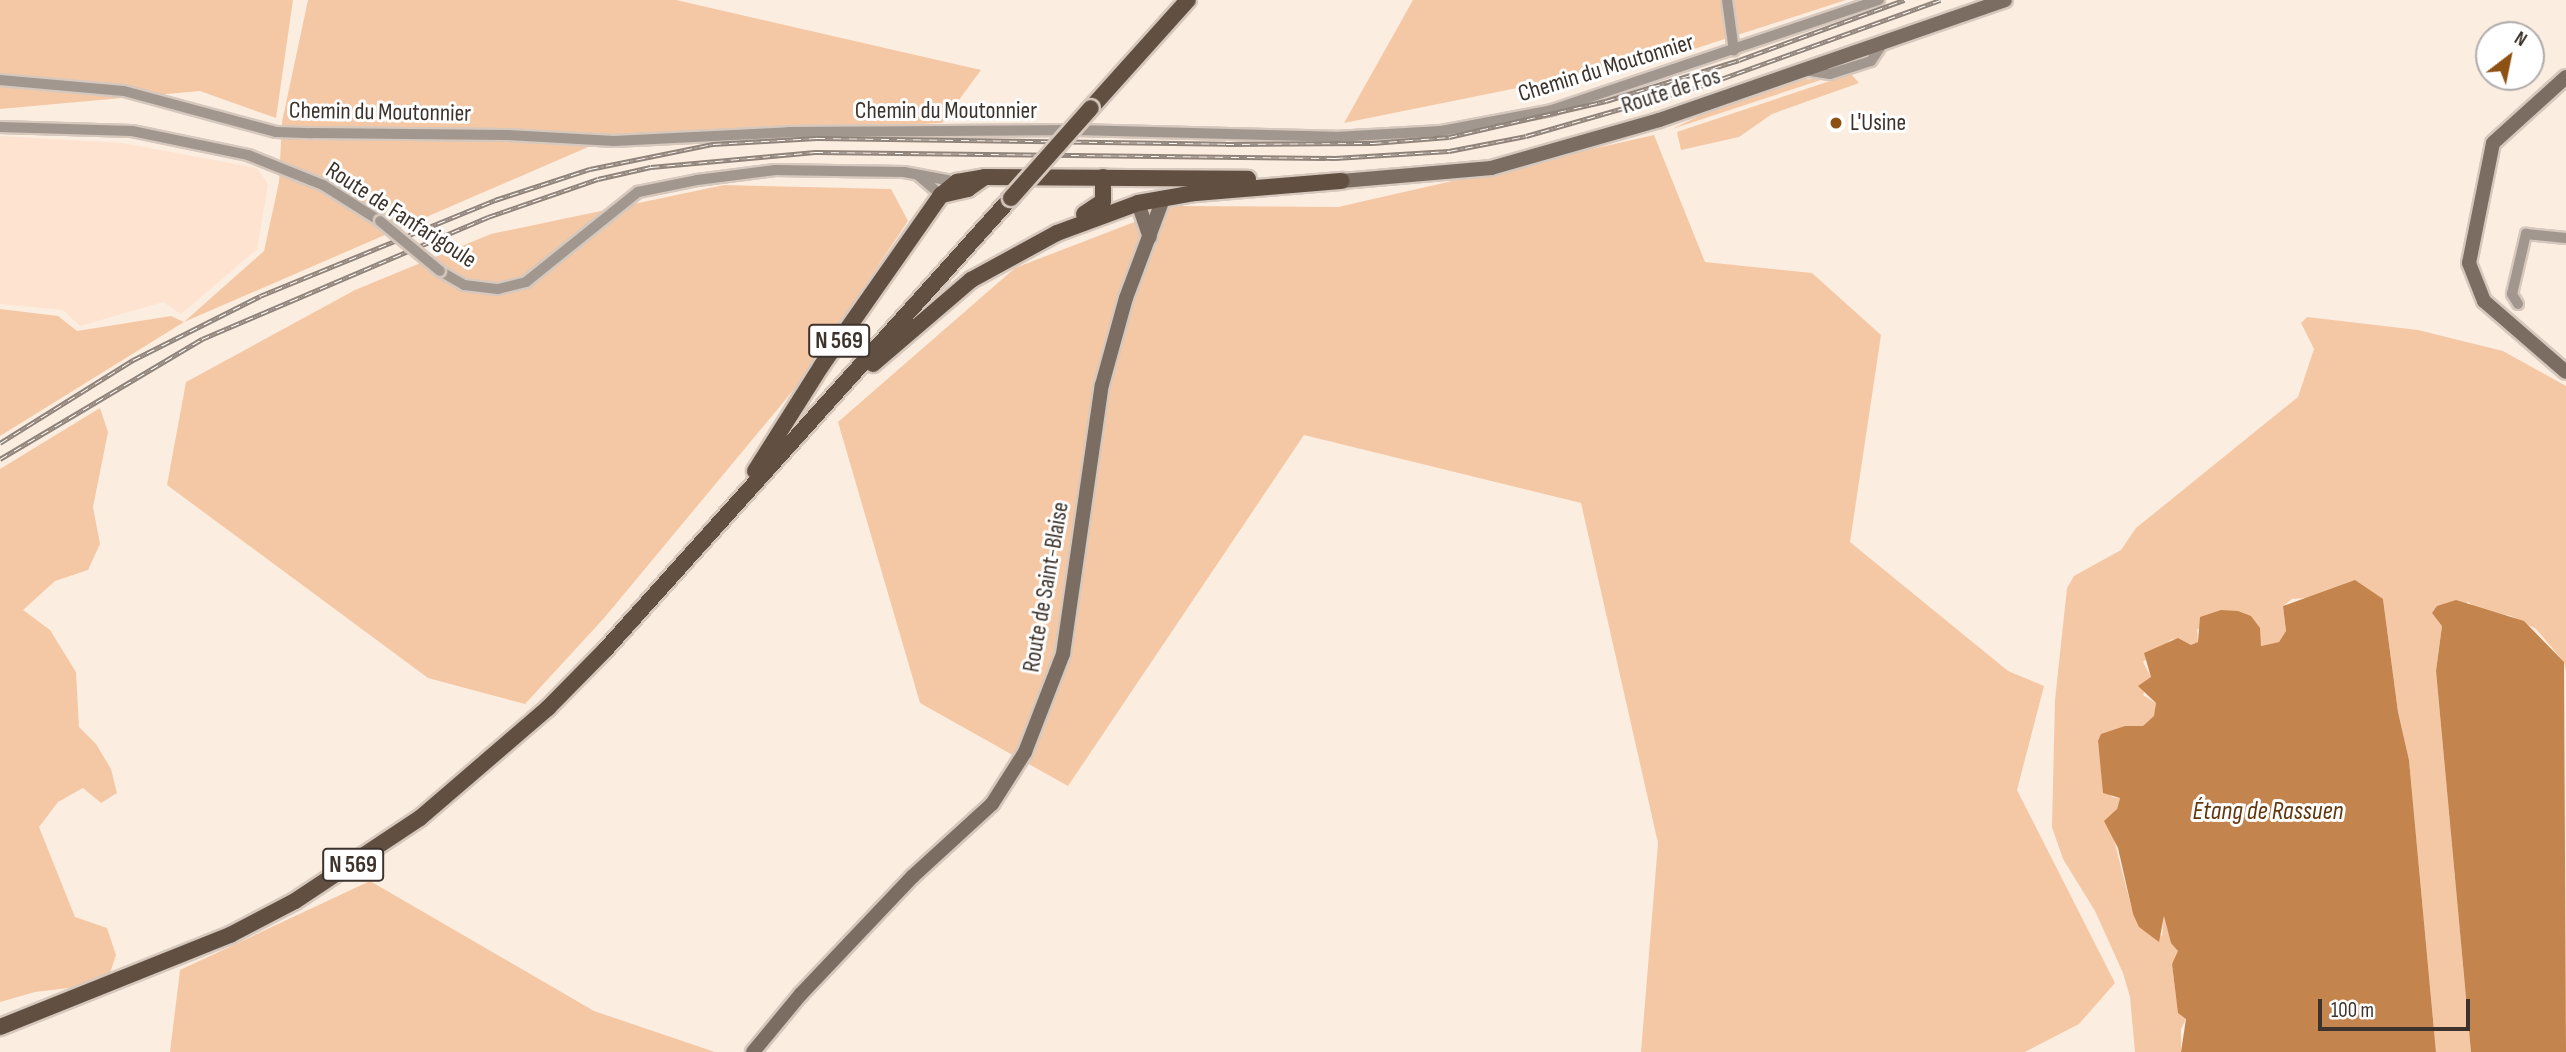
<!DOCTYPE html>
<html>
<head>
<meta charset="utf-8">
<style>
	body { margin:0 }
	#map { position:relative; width:2566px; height:1052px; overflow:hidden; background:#fcede1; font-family:"Sofia Sans Condensed",sans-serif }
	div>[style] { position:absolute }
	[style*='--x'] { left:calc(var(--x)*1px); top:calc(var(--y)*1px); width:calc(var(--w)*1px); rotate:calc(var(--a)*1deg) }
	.built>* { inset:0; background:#fde3d0 }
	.green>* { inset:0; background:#f5c8a5 }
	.water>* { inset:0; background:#c4844e }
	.roads { filter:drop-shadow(2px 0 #d6c8bd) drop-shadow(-2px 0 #d6c8bd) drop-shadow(0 2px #d6c8bd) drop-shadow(0 -2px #d6c8bd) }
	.street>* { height:10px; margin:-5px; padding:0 5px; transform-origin:5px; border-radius:5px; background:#a2978f }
	.secondary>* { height:14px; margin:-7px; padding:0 7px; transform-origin:7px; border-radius:7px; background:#7c6d62 }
	.primary>* { height:16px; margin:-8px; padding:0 8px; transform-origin:8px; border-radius:8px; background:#614f42 }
	.rail>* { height:5px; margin-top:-2.5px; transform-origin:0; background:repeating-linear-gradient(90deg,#fff 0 8px,#8f837a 0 16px); box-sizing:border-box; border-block:2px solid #8f837a }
	.bridges { filter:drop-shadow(2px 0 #d6c8bd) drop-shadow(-2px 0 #d6c8bd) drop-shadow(0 2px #d6c8bd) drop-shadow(0 -2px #d6c8bd) }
	.street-bridge>* { height:10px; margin:-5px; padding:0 5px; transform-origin:5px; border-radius:5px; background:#a2978f }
	.primary-bridge>* { height:16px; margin:-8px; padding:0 8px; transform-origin:8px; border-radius:8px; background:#614f42 }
	.dots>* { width:19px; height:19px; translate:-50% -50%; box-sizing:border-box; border:4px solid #fff; border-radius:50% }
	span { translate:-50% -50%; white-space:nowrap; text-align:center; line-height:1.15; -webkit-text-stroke:6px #fff; paint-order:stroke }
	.shield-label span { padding:2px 5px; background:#fff; border:2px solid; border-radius:5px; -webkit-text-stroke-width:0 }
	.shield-label { font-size:23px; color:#3d332c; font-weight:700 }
	.street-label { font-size:24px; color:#3d332c }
	.poi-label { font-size:24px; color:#3d332c }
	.left { translate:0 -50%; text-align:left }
	.water-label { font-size:26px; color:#62370c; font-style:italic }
	.north { position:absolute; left:2475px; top:21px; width:70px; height:70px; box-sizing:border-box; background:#fff; border:2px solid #b1adab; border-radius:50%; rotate:32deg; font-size:19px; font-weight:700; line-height:28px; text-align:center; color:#3d332c }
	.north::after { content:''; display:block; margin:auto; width:24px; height:32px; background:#8e5114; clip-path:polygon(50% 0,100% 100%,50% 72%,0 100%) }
	.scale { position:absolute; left:2318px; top:999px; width:152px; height:32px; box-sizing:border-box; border:4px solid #3d332c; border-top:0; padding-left:9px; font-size:21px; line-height:24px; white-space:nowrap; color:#3d332c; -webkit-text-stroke:5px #fff; paint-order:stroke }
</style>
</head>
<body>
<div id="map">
	<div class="built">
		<div style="clip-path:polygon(0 136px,122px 143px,257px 168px,268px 184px,257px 249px,181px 314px,163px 302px,80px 326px,63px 310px,0 304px)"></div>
	</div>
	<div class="green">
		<div style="clip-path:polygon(0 0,293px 0,276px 118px,200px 91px,0 109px)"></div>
		<div style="clip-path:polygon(308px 0,676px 0,981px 70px,942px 123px,609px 138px,184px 322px,0 436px,0 309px,58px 316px,77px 331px,171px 316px,184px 322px,264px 251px,279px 182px,282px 122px)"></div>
		<div style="clip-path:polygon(1413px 0,1846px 0,1666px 58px,1344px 123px)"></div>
		<div style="clip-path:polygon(1851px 74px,1859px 83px,1772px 114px,1739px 137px,1681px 150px,1677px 132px)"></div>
		<div style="clip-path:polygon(1827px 78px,1672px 129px,1728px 102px,1792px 80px)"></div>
		<div style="clip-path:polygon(1654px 135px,1705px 262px,1812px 273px,1881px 335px,1850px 542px,2008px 671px,2044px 686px,2017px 790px,2115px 983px,2079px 1024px,2025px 1052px,1641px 1052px,1658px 843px,1581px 503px,1304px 435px,1068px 786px,920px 703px,838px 422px,1015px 268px,1176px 206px,1338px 207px)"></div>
		<div style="clip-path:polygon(724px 185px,891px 189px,908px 221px,801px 381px,605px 617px,525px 704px,428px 678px,167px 485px,186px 382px,355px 290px,491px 234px)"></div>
		<div style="clip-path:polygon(2307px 317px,2418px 330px,2503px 351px,2566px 386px,2566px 671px,2564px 662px,2536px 629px,2511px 616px,2477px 609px,2468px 602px,2442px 626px,2436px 671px,2471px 1052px,2436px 1052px,2409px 760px,2398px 712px,2383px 599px,2330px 590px,2318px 597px,2292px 599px,2283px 606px,2286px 631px,2279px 642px,2261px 646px,2251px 616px,2221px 610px,2197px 630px,2198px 642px,2191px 645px,2172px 639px,2143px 662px,2151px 677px,2143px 695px,2156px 703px,2155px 716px,2143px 727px,2098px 742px,2102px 779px,2112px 797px,2120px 798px,2111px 828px,2133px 914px,2162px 936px,2164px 916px,2179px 951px,2172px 964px,2177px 1003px,2186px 1019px,2181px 1029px,2181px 1052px,2135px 1052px,2130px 997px,2123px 973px,2095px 911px,2063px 859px,2052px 827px,2055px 700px,2067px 588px,2074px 576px,2121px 550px,2136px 528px,2298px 397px,2314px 349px,2301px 323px)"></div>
		<div style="clip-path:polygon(100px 408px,108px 432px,93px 507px,100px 544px,88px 570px,55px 581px,23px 610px,50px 630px,76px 672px,79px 727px,96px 744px,111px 769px,117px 793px,101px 803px,83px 788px,58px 802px,39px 827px,75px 917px,107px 928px,116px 955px,110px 973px,85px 986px,35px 992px,0 1002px,0 469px)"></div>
		<div style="clip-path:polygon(370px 881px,594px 1011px,715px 1052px,170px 1052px,180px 970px)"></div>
	</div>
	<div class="water">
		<div style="clip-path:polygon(2355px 580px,2383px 599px,2398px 712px,2409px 760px,2436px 1052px,2181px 1052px,2186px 1019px,2178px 1013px,2172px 964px,2178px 951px,2171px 943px,2164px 916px,2159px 942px,2139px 927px,2133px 914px,2118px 848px,2104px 821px,2117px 809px,2120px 798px,2103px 793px,2098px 741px,2101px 734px,2125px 726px,2143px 726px,2154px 716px,2156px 703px,2138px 686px,2151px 677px,2144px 653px,2178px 638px,2191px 645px,2198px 642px,2200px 617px,2221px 610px,2238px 611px,2251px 616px,2260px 628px,2261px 646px,2279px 642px,2286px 631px,2283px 606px)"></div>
		<div style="clip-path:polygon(2456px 600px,2524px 621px,2564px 662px,2566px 1052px,2471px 1052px,2436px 671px,2442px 626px,2432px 613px,2437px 606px)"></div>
	</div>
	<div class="roads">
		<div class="street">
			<div style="--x:1727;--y:0;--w:51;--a:82.2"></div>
			<div style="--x:1804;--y:70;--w:26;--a:9"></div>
			<div style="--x:1830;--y:74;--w:43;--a:-17.6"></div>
			<div style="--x:1871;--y:61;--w:23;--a:-56"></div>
			<div style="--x:0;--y:80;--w:124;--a:5.1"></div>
			<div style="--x:124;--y:91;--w:157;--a:15.1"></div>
			<div style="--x:276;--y:132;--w:36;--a:2"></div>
			<div style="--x:312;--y:133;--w:196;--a:0.6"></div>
			<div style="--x:508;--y:135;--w:106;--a:3.2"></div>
			<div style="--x:614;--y:141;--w:175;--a:-2.9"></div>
			<div style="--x:789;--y:132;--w:287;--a:-0.4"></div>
			<div style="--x:1076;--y:130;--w:259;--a:1.5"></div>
			<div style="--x:1335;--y:137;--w:106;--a:-3.2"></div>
			<div style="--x:1441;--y:131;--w:113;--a:-10.7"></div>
			<div style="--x:1552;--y:110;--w:345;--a:-18.6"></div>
			<div style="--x:0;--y:127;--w:132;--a:1.7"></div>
			<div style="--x:132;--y:131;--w:118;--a:11.7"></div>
			<div style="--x:248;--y:155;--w:81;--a:21.8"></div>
			<div style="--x:323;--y:185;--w:67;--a:32.3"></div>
			<div style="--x:919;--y:176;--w:29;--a:41"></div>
			<div style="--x:440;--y:271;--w:28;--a:30"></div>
			<div style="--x:464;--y:285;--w:34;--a:7"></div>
			<div style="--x:498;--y:289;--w:29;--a:-14"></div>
			<div style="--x:526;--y:282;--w:144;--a:-38.8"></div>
			<div style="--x:638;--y:192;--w:60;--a:-11.5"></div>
			<div style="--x:697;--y:180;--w:79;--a:-7.3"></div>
			<div style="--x:775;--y:170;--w:61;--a:0.9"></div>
			<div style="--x:836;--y:171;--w:68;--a:0.8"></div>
			<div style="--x:904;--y:172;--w:54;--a:10.7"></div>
			<div style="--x:2518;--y:304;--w:12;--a:-121"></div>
			<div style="--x:2512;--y:294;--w:62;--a:-76.9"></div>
			<div style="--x:2526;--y:234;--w:40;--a:5.7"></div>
		</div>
		<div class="secondary">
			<div style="--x:2566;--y:77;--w:98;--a:137.9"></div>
			<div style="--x:2493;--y:143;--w:122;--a:101.3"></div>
			<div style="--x:2469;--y:263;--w:41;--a:68.5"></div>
			<div style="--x:2484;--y:301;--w:108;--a:40.9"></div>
			<div style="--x:1342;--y:181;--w:150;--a:-5"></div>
			<div style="--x:1491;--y:168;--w:175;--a:-15.9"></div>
			<div style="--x:1659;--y:120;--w:366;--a:-19.1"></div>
			<div style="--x:1138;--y:203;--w:36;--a:71"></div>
			<div style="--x:753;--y:1052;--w:75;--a:-50.4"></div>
			<div style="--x:801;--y:994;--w:161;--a:-46.5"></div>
			<div style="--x:912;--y:877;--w:108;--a:-42.4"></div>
			<div style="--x:992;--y:804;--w:62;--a:-57.6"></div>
			<div style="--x:1025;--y:752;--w:105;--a:-68.8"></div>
			<div style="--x:1063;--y:654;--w:272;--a:-81.8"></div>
			<div style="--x:1102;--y:385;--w:90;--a:-74.6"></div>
			<div style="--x:1126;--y:298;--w:106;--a:-69.5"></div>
		</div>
		<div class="primary">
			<div style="--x:1091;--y:108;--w:145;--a:-48.1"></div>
			<div style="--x:985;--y:177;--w:21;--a:145"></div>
			<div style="--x:968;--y:189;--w:28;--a:167"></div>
			<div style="--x:941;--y:195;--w:21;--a:-39"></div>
			<div style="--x:957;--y:182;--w:28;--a:-10"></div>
			<div style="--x:985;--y:177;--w:263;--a:0.4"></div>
			<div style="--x:1084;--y:214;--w:23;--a:-34"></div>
			<div style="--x:1103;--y:201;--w:24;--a:-90"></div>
			<div style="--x:873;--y:364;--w:129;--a:-40.6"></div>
			<div style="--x:971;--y:280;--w:98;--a:-28.7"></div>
			<div style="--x:1057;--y:233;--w:86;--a:-20.3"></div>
			<div style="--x:1138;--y:203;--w:58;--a:-10"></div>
			<div style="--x:1195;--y:193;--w:147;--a:-4.7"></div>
			<div style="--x:755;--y:471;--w:125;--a:-57.7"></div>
			<div style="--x:822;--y:365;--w:208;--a:-55"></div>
			<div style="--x:0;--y:1027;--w:248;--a:-21.8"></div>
			<div style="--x:230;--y:935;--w:73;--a:-27.6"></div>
			<div style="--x:295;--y:901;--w:150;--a:-33.6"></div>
			<div style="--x:420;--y:818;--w:169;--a:-40.7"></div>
			<div style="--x:548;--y:708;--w:83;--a:-45.5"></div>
			<div style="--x:606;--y:649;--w:606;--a:-48.08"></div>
		</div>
	</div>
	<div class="rail">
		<div style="--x:0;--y:443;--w:157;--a:-32"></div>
		<div style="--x:133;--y:360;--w:142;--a:-26.7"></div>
		<div style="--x:260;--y:296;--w:254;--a:-22.2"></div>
		<div style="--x:495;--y:200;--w:100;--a:-18.1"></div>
		<div style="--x:590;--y:169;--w:126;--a:-11.5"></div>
		<div style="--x:713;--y:144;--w:104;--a:-3.3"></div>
		<div style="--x:817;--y:138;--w:409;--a:0.8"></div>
		<div style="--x:1226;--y:144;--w:147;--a:-0.4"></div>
		<div style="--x:1373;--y:143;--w:76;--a:-4.5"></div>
		<div style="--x:1449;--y:137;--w:161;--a:-12.9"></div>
		<div style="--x:1606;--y:101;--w:139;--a:-17.1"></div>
		<div style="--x:1739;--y:60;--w:176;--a:-20"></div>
		<div style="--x:0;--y:459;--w:235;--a:-30.7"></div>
		<div style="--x:202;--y:339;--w:311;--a:-23.1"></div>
		<div style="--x:488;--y:217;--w:116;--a:-19.1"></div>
		<div style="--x:598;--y:179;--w:54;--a:-12.8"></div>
		<div style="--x:651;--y:167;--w:165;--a:-5.2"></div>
		<div style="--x:815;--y:152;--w:520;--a:0.66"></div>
		<div style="--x:1335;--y:158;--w:114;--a:-3.5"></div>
		<div style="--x:1449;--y:151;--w:78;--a:-11"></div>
		<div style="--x:1526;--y:136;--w:188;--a:-16"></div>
		<div style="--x:1707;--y:84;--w:248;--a:-19.8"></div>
	</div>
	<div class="bridges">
		<div class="street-bridge">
			<div style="--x:380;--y:221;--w:78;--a:39.8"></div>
		</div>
		<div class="primary-bridge">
			<div style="--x:1011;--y:198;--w:120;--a:-48.4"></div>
		</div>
	</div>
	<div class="dots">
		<div style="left:1836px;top:123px;background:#8e5114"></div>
	</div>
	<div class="shield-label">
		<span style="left:839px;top:341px">N 569</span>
		<span style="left:353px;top:865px">N 569</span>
	</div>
	<div class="street-label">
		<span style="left:1606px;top:68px;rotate:-17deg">Chemin du Moutonnier</span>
		<span style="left:1671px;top:91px;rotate:-18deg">Route de Fos</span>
		<span style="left:946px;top:111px">Chemin du Moutonnier</span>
		<span style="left:380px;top:112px;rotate:1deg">Chemin du Moutonnier</span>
		<span style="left:401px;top:215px;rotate:33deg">Route de Fanfarigoule</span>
		<span style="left:1046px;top:587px;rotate:-80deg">Route de Saint-Blaise</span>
	</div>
	<div class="poi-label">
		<span class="left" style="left:1850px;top:123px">L'Usine</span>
	</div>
	<div class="water-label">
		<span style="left:2268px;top:812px">Étang de Rassuen</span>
	</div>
	<div class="north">N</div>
	<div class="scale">100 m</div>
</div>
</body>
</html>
